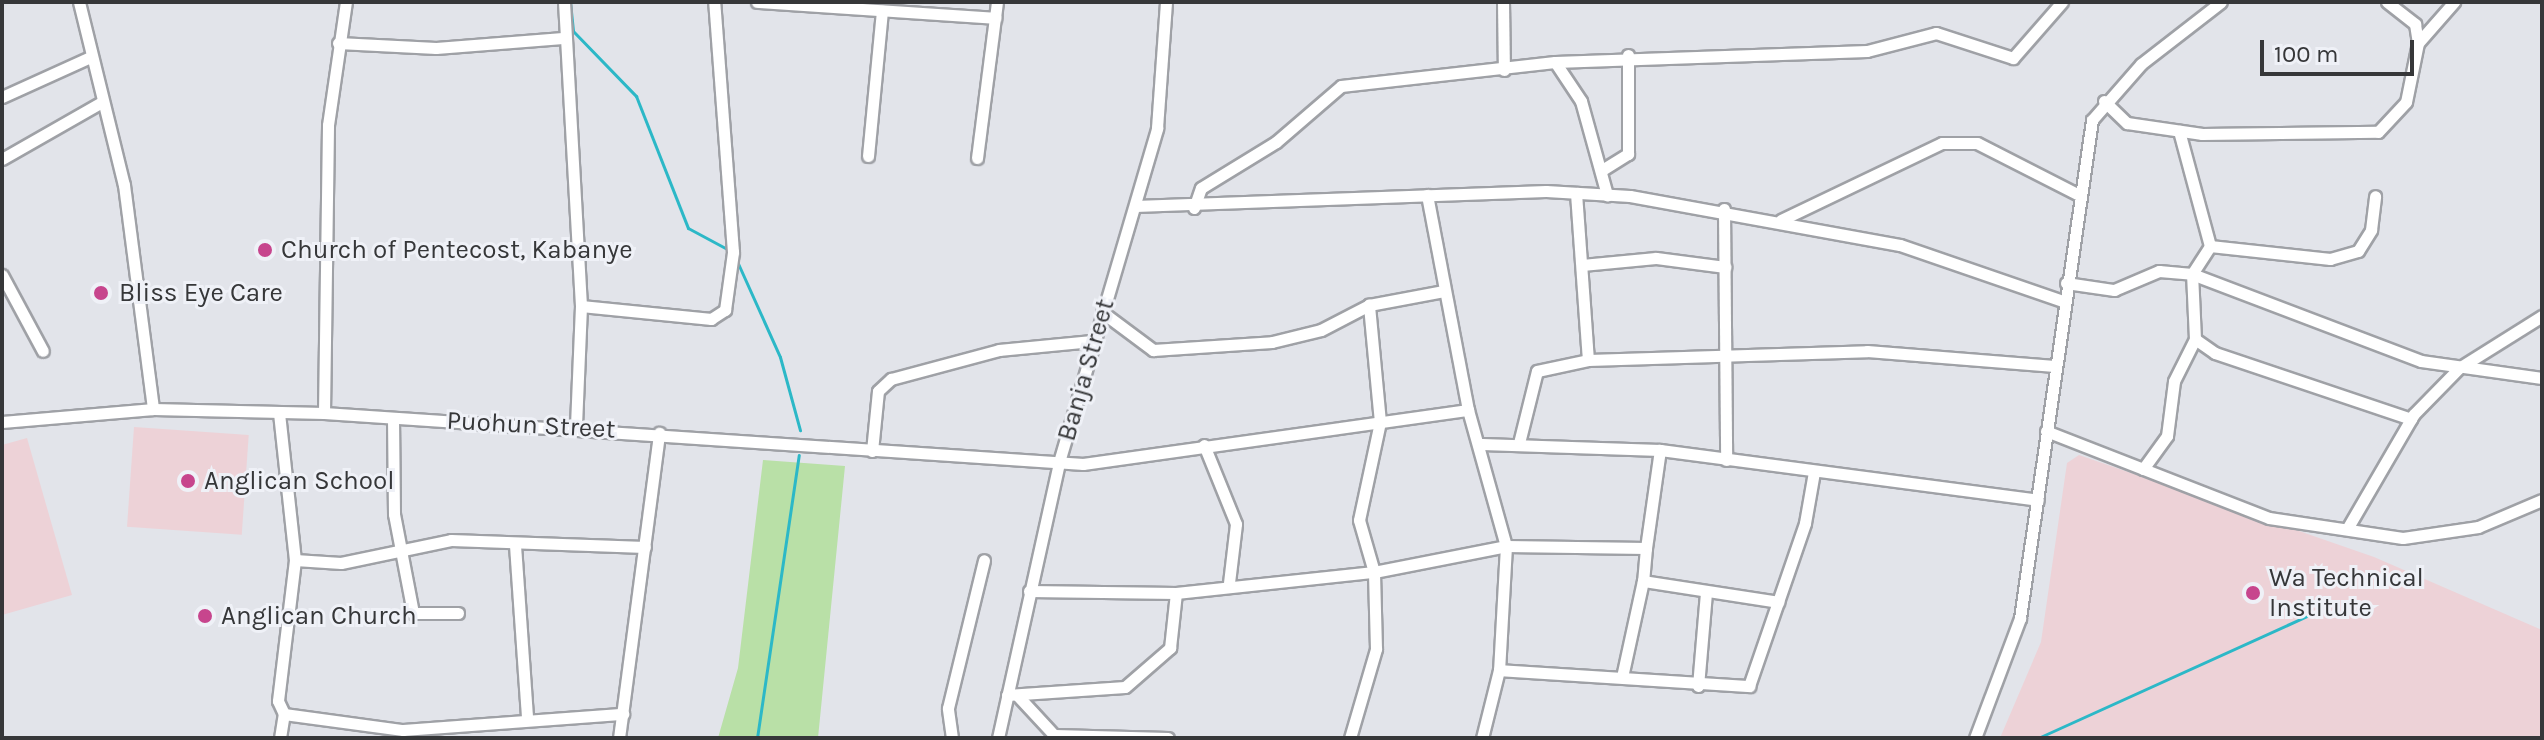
<!DOCTYPE html>
<html>
<head>
<meta charset="utf-8">
<style>
	body { margin:0 }
	#map { position:relative; width:2544px; height:740px; overflow:hidden; background:#e2e4ea; font-family:Karla,sans-serif }
	div>[style] { position:absolute }
	[style*='--x'] { left:calc(var(--x)*1px); top:calc(var(--y)*1px); width:calc(var(--w)*1px); rotate:calc(var(--a)*1deg) }
	.education>* { inset:0; background:#edd2d7; transform-origin:0 0 }
	.green>* { inset:0; background:#b9e0a7 }
	.stream>* { height:3px; margin:-1.5px; padding:0 1.5px; transform-origin:1.5px; border-radius:1.5px; background:#2cb8c7 }
	.roads { filter:drop-shadow(2px 0 #9fa1a6) drop-shadow(-2px 0 #9fa1a6) drop-shadow(0 2px #9fa1a6) drop-shadow(0 -2px #9fa1a6) }
	.minor>* { height:11px; margin:-5.5px; padding:0 5.5px; transform-origin:5.5px; border-radius:5.5px; background:#fff }
	.dots>* { width:22px; height:22px; translate:-50% -50%; box-sizing:border-box; border:4px solid #eff1f7; border-radius:50% }
	span { translate:-50% -50%; white-space:nowrap; text-align:center; line-height:1.15; -webkit-text-stroke:6px #eff1f7; paint-order:stroke }
	.poi-label { font-size:26px; color:#363739 }
	.left { translate:0 -50%; text-align:left }
	.street-label { font-size:26px; color:#363739 }
	.frame { position:absolute; inset:0; border:4px solid #363739; pointer-events:none }
	.scale { position:absolute; left:2260px; top:40px; width:154px; height:36px; box-sizing:border-box; border:4px solid #363739; border-top:0; padding-left:10px; font-size:24px; line-height:28px; white-space:nowrap; color:#363739; -webkit-text-stroke:6px #eff1f7; paint-order:stroke }
</style>
</head>
<body>
<div id="map">
	<div class="education">
		<div style="left:134px;top:427px;width:115px;height:100px;rotate:4deg"></div>
		<div style="clip-path:polygon(27px 438px,72px 595px,2px 615px,2px 445px)"></div>
		<div style="clip-path:polygon(2079px 455px,2374px 557px,2542px 630px,2542px 738px,2000px 738px,2041px 642px,2067px 463px)"></div>
	</div>
	<div class="green">
		<div style="clip-path:polygon(763px 460px,845px 466px,818px 738px,718px 738px,738px 668px)"></div>
	</div>
	<div class="stream">
		<div style="--x:570;--y:2;--w:29;--a:84"></div>
		<div style="--x:573;--y:31;--w:91;--a:45.9"></div>
		<div style="--x:636;--y:96;--w:142;--a:68.5"></div>
		<div style="--x:688;--y:228;--w:47;--a:28.2"></div>
		<div style="--x:736;--y:259;--w:107;--a:65.8"></div>
		<div style="--x:780;--y:357;--w:76;--a:74.7"></div>
		<div style="--x:757;--y:738;--w:286;--a:-81.6"></div>
		<div style="--x:2038;--y:738;--w:302;--a:-24.4"></div>
	</div>
	<div class="roads">
		<div class="minor">
			<div style="--x:79;--y:2;--w:188;--a:76.2"></div>
			<div style="--x:124;--y:185;--w:226;--a:82.6"></div>
			<div style="--x:564;--y:2;--w:304;--a:86.8"></div>
			<div style="--x:581;--y:306;--w:120;--a:92.4"></div>
			<div style="--x:757;--y:2;--w:239;--a:3.8"></div>
			<div style="--x:1503;--y:2;--w:68;--a:89.2"></div>
			<div style="--x:2387;--y:2;--w:36;--a:38"></div>
			<div style="--x:2415;--y:24;--w:19;--a:81"></div>
			<div style="--x:338;--y:43;--w:98;--a:2.9"></div>
			<div style="--x:436;--y:48;--w:127;--a:-4.5"></div>
			<div style="--x:1555;--y:62;--w:312;--a:-2"></div>
			<div style="--x:1867;--y:51;--w:71;--a:-14.6"></div>
			<div style="--x:1936;--y:33;--w:81;--a:18"></div>
			<div style="--x:2013;--y:58;--w:74;--a:-48.8"></div>
			<div style="--x:2;--y:97;--w:97;--a:-24.4"></div>
			<div style="--x:2104;--y:101;--w:32;--a:44"></div>
			<div style="--x:2127;--y:123;--w:76;--a:8.3"></div>
			<div style="--x:2202;--y:134;--w:176;--a:-0.7"></div>
			<div style="--x:2378;--y:132;--w:41;--a:-47"></div>
			<div style="--x:2406;--y:102;--w:60;--a:-78.5"></div>
			<div style="--x:2418;--y:43;--w:55;--a:-48.7"></div>
			<div style="--x:2179;--y:131;--w:119;--a:74.9"></div>
			<div style="--x:868;--y:156;--w:146;--a:-84.5"></div>
			<div style="--x:977;--y:158;--w:157;--a:-82.7"></div>
			<div style="--x:2;--y:159;--w:115;--a:-29.7"></div>
			<div style="--x:1602;--y:170;--w:31;--a:-32"></div>
			<div style="--x:1628;--y:154;--w:99;--a:-90"></div>
			<div style="--x:1576;--y:193;--w:167;--a:85.9"></div>
			<div style="--x:1427;--y:195;--w:219;--a:79.2"></div>
			<div style="--x:1468;--y:410;--w:141;--a:74.4"></div>
			<div style="--x:1506;--y:546;--w:124;--a:93.2"></div>
			<div style="--x:1499;--y:670;--w:70;--a:104"></div>
			<div style="--x:1135;--y:206;--w:411;--a:-2.1"></div>
			<div style="--x:1546;--y:191;--w:84;--a:3.4"></div>
			<div style="--x:1630;--y:196;--w:274;--a:10.3"></div>
			<div style="--x:1900;--y:245;--w:172;--a:19"></div>
			<div style="--x:1194;--y:208;--w:21;--a:-71"></div>
			<div style="--x:1201;--y:188;--w:88;--a:-31.5"></div>
			<div style="--x:1276;--y:142;--w:86;--a:-40.7"></div>
			<div style="--x:1341;--y:86;--w:215;--a:-6.4"></div>
			<div style="--x:1555;--y:62;--w:47;--a:56.3"></div>
			<div style="--x:1581;--y:101;--w:98;--a:74.5"></div>
			<div style="--x:1724;--y:209;--w:251;--a:89.5"></div>
			<div style="--x:1781;--y:220;--w:178;--a:-25.6"></div>
			<div style="--x:1942;--y:143;--w:35;--a:0"></div>
			<div style="--x:1977;--y:143;--w:112;--a:27"></div>
			<div style="--x:1582;--y:265;--w:74;--a:-5.4"></div>
			<div style="--x:1656;--y:258;--w:70;--a:7.4"></div>
			<div style="--x:2;--y:275;--w:86;--a:61.7"></div>
			<div style="--x:2066;--y:283;--w:49;--a:8.3"></div>
			<div style="--x:2114;--y:290;--w:49;--a:-22.9"></div>
			<div style="--x:2159;--y:271;--w:33;--a:5"></div>
			<div style="--x:2192;--y:274;--w:245;--a:20.8"></div>
			<div style="--x:2421;--y:361;--w:122;--a:8"></div>
			<div style="--x:581;--y:306;--w:131;--a:5.7"></div>
			<div style="--x:711;--y:319;--w:17;--a:-33"></div>
			<div style="--x:725;--y:310;--w:59;--a:-82.1"></div>
			<div style="--x:733;--y:252;--w:251;--a:-94.3"></div>
			<div style="--x:1102;--y:312;--w:64;--a:36.7"></div>
			<div style="--x:1153;--y:350;--w:119;--a:-3.8"></div>
			<div style="--x:1272;--y:342;--w:50;--a:-13.8"></div>
			<div style="--x:1321;--y:330;--w:54;--a:-27.5"></div>
			<div style="--x:1369;--y:305;--w:76;--a:-10.6"></div>
			<div style="--x:2195;--y:339;--w:24;--a:35"></div>
			<div style="--x:2215;--y:353;--w:207;--a:18.6"></div>
			<div style="--x:279;--y:413;--w:148;--a:83.8"></div>
			<div style="--x:295;--y:560;--w:46;--a:3.7"></div>
			<div style="--x:341;--y:563;--w:112;--a:-11.8"></div>
			<div style="--x:451;--y:540;--w:194;--a:2.1"></div>
			<div style="--x:324;--y:413;--w:288;--a:-89.2"></div>
			<div style="--x:328;--y:125;--w:124;--a:-81.7"></div>
			<div style="--x:393;--y:418;--w:96;--a:89.4"></div>
			<div style="--x:394;--y:514;--w:101;--a:79.1"></div>
			<div style="--x:413;--y:613;--w:45;--a:0"></div>
			<div style="--x:2;--y:422;--w:152;--a:-4.9"></div>
			<div style="--x:153;--y:409;--w:171;--a:1.3"></div>
			<div style="--x:324;--y:413;--w:761;--a:3.84"></div>
			<div style="--x:1083;--y:464;--w:389;--a:-8"></div>
			<div style="--x:2046;--y:431;--w:239;--a:21.3"></div>
			<div style="--x:2269;--y:518;--w:135;--a:8.5"></div>
			<div style="--x:2403;--y:538;--w:76;--a:-8.3"></div>
			<div style="--x:2478;--y:527;--w:69;--a:-22.9"></div>
			<div style="--x:1519;--y:443;--w:74;--a:-76"></div>
			<div style="--x:1537;--y:371;--w:52;--a:-12.2"></div>
			<div style="--x:1588;--y:360;--w:279;--a:-1.8"></div>
			<div style="--x:1867;--y:351;--w:188;--a:4.6"></div>
			<div style="--x:1482;--y:444;--w:178;--a:1.9"></div>
			<div style="--x:1660;--y:450;--w:381;--a:7.5"></div>
			<div style="--x:1204;--y:445;--w:85;--a:67.9"></div>
			<div style="--x:1236;--y:524;--w:59;--a:96.8"></div>
			<div style="--x:872;--y:451;--w:60;--a:-84.3"></div>
			<div style="--x:878;--y:391;--w:18;--a:-43"></div>
			<div style="--x:891;--y:379;--w:112;--a:-15"></div>
			<div style="--x:999;--y:350;--w:93;--a:-5.5"></div>
			<div style="--x:2143;--y:469;--w:41;--a:-54"></div>
			<div style="--x:2167;--y:436;--w:55;--a:-82.7"></div>
			<div style="--x:2174;--y:381;--w:47;--a:-63.4"></div>
			<div style="--x:2195;--y:339;--w:65;--a:-92.6"></div>
			<div style="--x:2192;--y:274;--w:33;--a:-57"></div>
			<div style="--x:2210;--y:246;--w:121;--a:6.2"></div>
			<div style="--x:2330;--y:259;--w:29;--a:-16"></div>
			<div style="--x:2358;--y:251;--w:25;--a:-58"></div>
			<div style="--x:2371;--y:230;--w:34;--a:-83"></div>
			<div style="--x:2347;--y:529;--w:133;--a:-59.8"></div>
			<div style="--x:2414;--y:414;--w:64;--a:-45.6"></div>
			<div style="--x:2459;--y:368;--w:98;--a:-32.1"></div>
			<div style="--x:515;--y:545;--w:172;--a:86"></div>
			<div style="--x:1646;--y:548;--w:99;--a:-81.9"></div>
			<div style="--x:295;--y:560;--w:142;--a:96.9"></div>
			<div style="--x:278;--y:701;--w:14;--a:65"></div>
			<div style="--x:284;--y:714;--w:120;--a:7.7"></div>
			<div style="--x:403;--y:730;--w:221;--a:-4.2"></div>
			<div style="--x:1029;--y:591;--w:147;--a:0.8"></div>
			<div style="--x:1176;--y:593;--w:199;--a:-6.1"></div>
			<div style="--x:1374;--y:572;--w:135;--a:-11.1"></div>
			<div style="--x:1506;--y:546;--w:140;--a:0.8"></div>
			<div style="--x:1646;--y:548;--w:33;--a:95"></div>
			<div style="--x:1643;--y:581;--w:137;--a:8.8"></div>
			<div style="--x:1499;--y:670;--w:251;--a:3.7"></div>
			<div style="--x:1749;--y:686;--w:172;--a:-71"></div>
			<div style="--x:1805;--y:523;--w:52;--a:-80"></div>
			<div style="--x:1622;--y:677;--w:98;--a:-77.7"></div>
			<div style="--x:1698;--y:686;--w:94;--a:-85.1"></div>
			<div style="--x:1007;--y:695;--w:118;--a:-3.9"></div>
			<div style="--x:1125;--y:687;--w:60;--a:-40.9"></div>
			<div style="--x:1170;--y:648;--w:55;--a:-83.8"></div>
			<div style="--x:1017;--y:695;--w:54;--a:47.2"></div>
			<div style="--x:1054;--y:735;--w:114;--a:1.5"></div>
			<div style="--x:280;--y:738;--w:24;--a:-81"></div>
			<div style="--x:619;--y:738;--w:308;--a:-82.5"></div>
			<div style="--x:952;--y:738;--w:30;--a:-98"></div>
			<div style="--x:948;--y:708;--w:152;--a:-76.3"></div>
			<div style="--x:998;--y:738;--w:283;--a:-77.5"></div>
			<div style="--x:1059;--y:462;--w:348;--a:-73.6"></div>
			<div style="--x:1157;--y:128;--w:126;--a:-85.9"></div>
			<div style="--x:1350;--y:738;--w:93;--a:-73.7"></div>
			<div style="--x:1376;--y:649;--w:77;--a:-91.5"></div>
			<div style="--x:1374;--y:572;--w:54;--a:-106.1"></div>
			<div style="--x:1359;--y:520;--w:100;--a:-77.9"></div>
			<div style="--x:1380;--y:422;--w:118;--a:-95.4"></div>
			<div style="--x:1975;--y:738;--w:128;--a:-69.4"></div>
			<div style="--x:2020;--y:618;--w:503;--a:-81.77"></div>
			<div style="--x:2092;--y:120;--w:74;--a:-48.8"></div>
			<div style="--x:2141;--y:64;--w:101;--a:-37.8"></div>
		</div>
	</div>
	<div class="dots">
		<div style="left:265px;top:250px;background:#c7458d"></div>
		<div style="left:101px;top:293px;background:#c7458d"></div>
		<div style="left:188px;top:481px;background:#c7458d"></div>
		<div style="left:2253px;top:593px;background:#c7458d"></div>
		<div style="left:205px;top:616px;background:#c7458d"></div>
	</div>
	<div class="poi-label">
		<span class="left" style="left:281px;top:250px">Church of Pentecost, Kabanye</span>
		<span class="left" style="left:119px;top:293px">Bliss Eye Care</span>
		<span class="left" style="left:204px;top:481px">Anglican School</span>
		<span class="left" style="left:2269px;top:593px">Wa Technical<br>Institute</span>
		<span class="left" style="left:221px;top:616px">Anglican Church</span>
	</div>
	<div class="street-label">
		<span style="left:1086px;top:370px;rotate:-74deg">Banja Street</span>
		<span style="left:531px;top:425px;rotate:3deg">Puohun Street</span>
	</div>
	<div class="frame"></div>
	<div class="scale">100 m</div>
</div>
</body>
</html>
